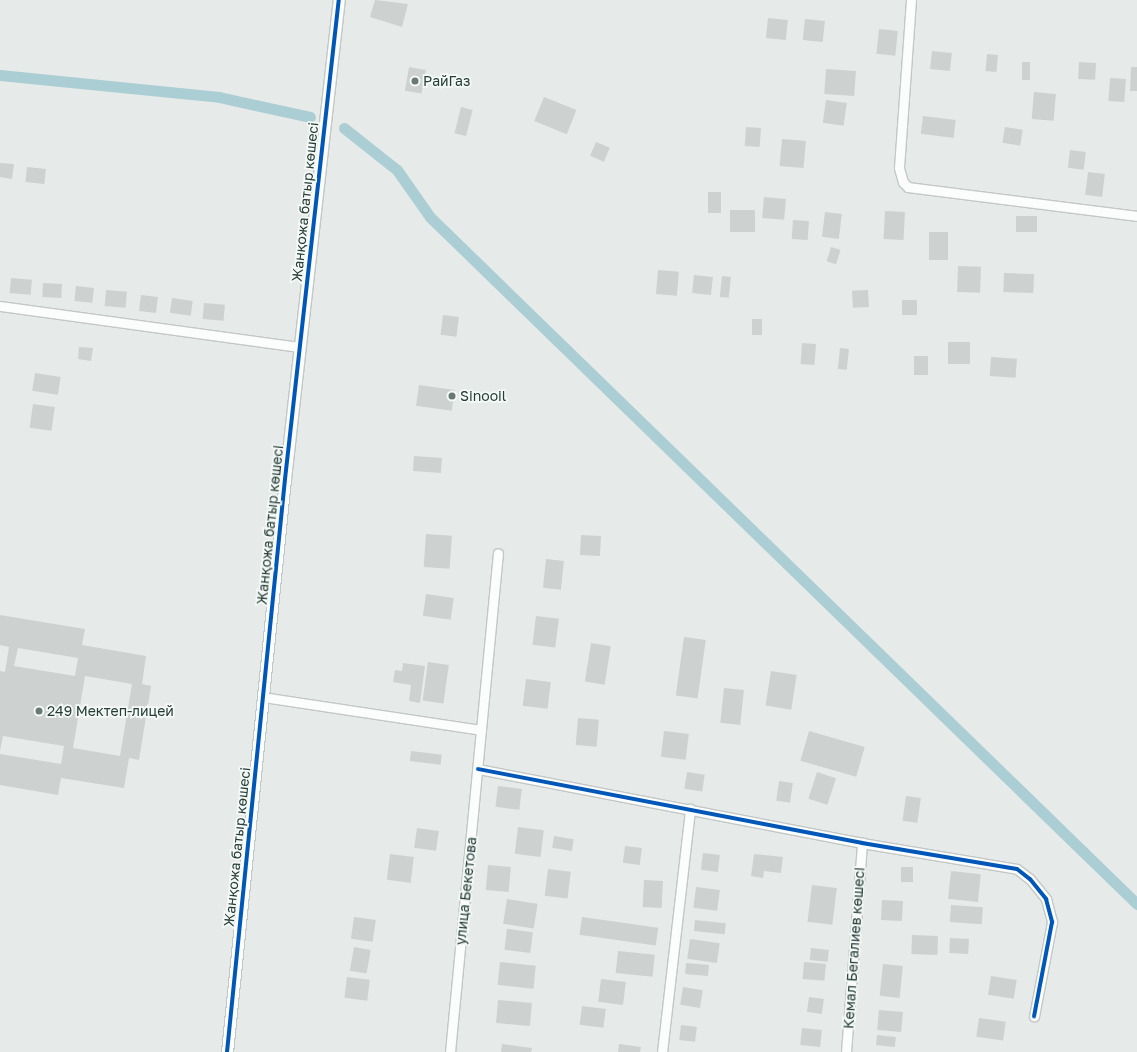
<!DOCTYPE html>
<html>
<head>
<meta charset="utf-8">
<style>
	body { margin:0 }
	#map { position:relative; width:1137px; height:1052px; overflow:hidden; background:#e6eae8; font-family:"Golos Text",sans-serif }
	div>[style] { position:absolute }
	[style*='--x'] { left:calc(var(--x)*1px); top:calc(var(--y)*1px); width:calc(var(--w)*1px); rotate:calc(var(--a)*1deg) }
	.canal>* { height:11px; margin:-5.5px; padding:0 5.5px; transform-origin:5.5px; border-radius:5.5px; background:#abcdd4 }
	.building>* { inset:0; background:#cdd2d0; transform-origin:0 0 }
	.roads { filter:drop-shadow(1px 0 #c3c7c5) drop-shadow(-1px 0 #c3c7c5) drop-shadow(0 1px #c3c7c5) drop-shadow(0 -1px #c3c7c5) }
	.minor>* { height:9px; margin:-4.5px; padding:0 4.5px; transform-origin:4.5px; border-radius:4.5px; background:#fbfcfc }
	.tertiary>* { height:11px; margin:-5.5px; padding:0 5.5px; transform-origin:5.5px; border-radius:5.5px; background:#fbfcfc }
	.cycleway>* { height:4px; margin:-2px; padding:0 2px; transform-origin:2px; border-radius:2px; background:#0057b8 }
	.dots>* { width:11px; height:11px; translate:-50% -50%; box-sizing:border-box; border:2px solid #f5f9f7; border-radius:50% }
	span { translate:-50% -50%; white-space:nowrap; text-align:center; line-height:1.15; -webkit-text-stroke:3.5px #f5f9f7; paint-order:stroke }
	.poi-label { font-size:14px; color:#253d37 }
	.left { translate:0 -50%; text-align:left }
	.street-label { font-size:14px; color:#253d37 }
</style>
</head>
<body>
<div id="map">
	<div class="canal">
		<div style="--x:0;--y:75;--w:220;--a:5.7"></div>
		<div style="--x:219;--y:97;--w:93;--a:12.4"></div>
		<div style="--x:344;--y:128;--w:68;--a:38.4"></div>
		<div style="--x:397;--y:170;--w:57;--a:54.9"></div>
		<div style="--x:430;--y:217;--w:986;--a:44.18"></div>
	</div>
	<div class="building">
		<div style="clip-path:polygon(375px 0,408px 4px,402px 27px,370px 17px)"></div>
		<div style="left:768px;top:18px;width:20px;height:20px;rotate:6deg"></div>
		<div style="left:805px;top:19px;width:20px;height:21px;rotate:6deg"></div>
		<div style="left:879px;top:29px;width:19px;height:25px;rotate:6deg"></div>
		<div style="left:932px;top:51px;width:20px;height:18px;rotate:6deg"></div>
		<div style="left:987px;top:54px;width:11px;height:17px;rotate:5deg"></div>
		<div style="left:1022px;top:62px;width:8px;height:18px"></div>
		<div style="left:1079px;top:62px;width:17px;height:17px;rotate:3deg"></div>
		<div style="left:409px;top:67px;width:17px;height:24px;rotate:10deg"></div>
		<div style="clip-path:polygon(1131px 67px,1137px 67px,1137px 91px,1130px 91px)"></div>
		<div style="left:826px;top:69px;width:30px;height:25px;rotate:4deg"></div>
		<div style="left:1110px;top:78px;width:16px;height:23px;rotate:4deg"></div>
		<div style="left:1034px;top:92px;width:22px;height:27px;rotate:5deg"></div>
		<div style="left:544px;top:97px;width:35px;height:26px;rotate:22deg"></div>
		<div style="left:826px;top:100px;width:21px;height:23px;rotate:8deg"></div>
		<div style="left:461px;top:107px;width:12px;height:27px;rotate:14deg"></div>
		<div style="left:923px;top:116px;width:33px;height:18px;rotate:7deg"></div>
		<div style="left:746px;top:127px;width:15px;height:19px;rotate:4deg"></div>
		<div style="left:1005px;top:127px;width:18px;height:16px;rotate:9deg"></div>
		<div style="left:782px;top:139px;width:24px;height:27px;rotate:5deg"></div>
		<div style="left:596px;top:142px;width:15px;height:15px;rotate:23deg"></div>
		<div style="left:1070px;top:150px;width:16px;height:18px;rotate:7deg"></div>
		<div style="clip-path:polygon(0 163px,14px 164px,12px 179px,0 177px)"></div>
		<div style="left:27px;top:167px;width:19px;height:15px;rotate:6deg"></div>
		<div style="left:1088px;top:172px;width:17px;height:23px;rotate:7deg"></div>
		<div style="left:708px;top:192px;width:13px;height:21px"></div>
		<div style="left:764px;top:197px;width:22px;height:21px;rotate:5deg"></div>
		<div style="left:730px;top:210px;width:25px;height:22px"></div>
		<div style="left:885px;top:211px;width:20px;height:28px;rotate:3deg"></div>
		<div style="left:825px;top:212px;width:17px;height:25px;rotate:7deg"></div>
		<div style="left:1016px;top:216px;width:21px;height:16px"></div>
		<div style="left:793px;top:220px;width:16px;height:19px;rotate:4deg"></div>
		<div style="left:929px;top:232px;width:19px;height:28px"></div>
		<div style="left:831px;top:247px;width:10px;height:15px;rotate:17deg"></div>
		<div style="left:958px;top:266px;width:23px;height:26px;rotate:2deg"></div>
		<div style="left:658px;top:270px;width:21px;height:24px;rotate:5deg"></div>
		<div style="left:1004px;top:273px;width:30px;height:19px;rotate:2deg"></div>
		<div style="left:694px;top:275px;width:19px;height:18px;rotate:6deg"></div>
		<div style="left:722px;top:276px;width:9px;height:21px;rotate:6deg"></div>
		<div style="left:11px;top:278px;width:21px;height:15px;rotate:5deg"></div>
		<div style="left:43px;top:283px;width:19px;height:14px;rotate:3deg"></div>
		<div style="left:76px;top:286px;width:18px;height:15px;rotate:6deg"></div>
		<div style="left:106px;top:290px;width:21px;height:16px;rotate:5deg"></div>
		<div style="left:868px;top:290px;width:17px;height:16px;rotate:87deg"></div>
		<div style="left:141px;top:295px;width:17px;height:16px;rotate:7deg"></div>
		<div style="left:172px;top:298px;width:21px;height:15px;rotate:8deg"></div>
		<div style="left:902px;top:300px;width:15px;height:15px"></div>
		<div style="left:204px;top:303px;width:21px;height:16px;rotate:5deg"></div>
		<div style="left:443px;top:315px;width:16px;height:20px;rotate:7deg"></div>
		<div style="left:752px;top:319px;width:10px;height:16px"></div>
		<div style="left:948px;top:342px;width:22px;height:22px"></div>
		<div style="left:802px;top:343px;width:14px;height:21px;rotate:4deg"></div>
		<div style="clip-path:polygon(79px 347px,93px 348px,91px 361px,78px 359px)"></div>
		<div style="left:840px;top:348px;width:9px;height:21px;rotate:6deg"></div>
		<div style="left:914px;top:356px;width:14px;height:19px"></div>
		<div style="left:991px;top:357px;width:26px;height:19px;rotate:4deg"></div>
		<div style="left:35px;top:373px;width:26px;height:18px;rotate:9deg"></div>
		<div style="left:419px;top:385px;width:36px;height:21px;rotate:8deg"></div>
		<div style="left:33px;top:404px;width:22px;height:24px;rotate:8deg"></div>
		<div style="left:414px;top:456px;width:28px;height:15px;rotate:4deg"></div>
		<div style="left:426px;top:534px;width:26px;height:33px;rotate:4deg"></div>
		<div style="left:581px;top:535px;width:20px;height:20px;rotate:3deg"></div>
		<div style="left:546px;top:559px;width:18px;height:29px;rotate:6deg"></div>
		<div style="left:426px;top:594px;width:28px;height:22px;rotate:8deg"></div>
		<div style="clip-path:polygon(evenodd,0 615px,85px 629px,82px 645px,146px 656px,142px 684px,151px 686px,139px 760px,129px 758px,124px 788px,61px 778px,58px 795px,0 785px,0 754px,61px 764px,64px 746px,3px 736px,0 751px,0 671px,5px 672px,9px 647px,0 645px,0 615px,18px 648px,78px 658px,75px 676px,14px 666px,18px 648px,0 615px,85px 676px,132px 684px,120px 756px,73px 748px,85px 676px)"></div>
		<div style="left:536px;top:616px;width:23px;height:29px;rotate:7deg"></div>
		<div style="left:684px;top:637px;width:22px;height:59px;rotate:8deg"></div>
		<div style="left:591px;top:643px;width:20px;height:39px;rotate:9deg"></div>
		<div style="left:428px;top:662px;width:21px;height:39px;rotate:8deg"></div>
		<div style="clip-path:polygon(403px 663px,425px 666px,420px 703px,409px 701px,411px 685px,393px 682px,395px 670px,402px 671px)"></div>
		<div style="left:771px;top:671px;width:26px;height:35px;rotate:9deg"></div>
		<div style="left:526px;top:679px;width:25px;height:27px;rotate:7deg"></div>
		<div style="left:724px;top:688px;width:20px;height:35px;rotate:6deg"></div>
		<div style="left:578px;top:718px;width:21px;height:27px;rotate:5deg"></div>
		<div style="left:664px;top:731px;width:25px;height:26px;rotate:7deg"></div>
		<div style="left:809px;top:731px;width:58px;height:31px;rotate:16deg"></div>
		<div style="left:411px;top:751px;width:31px;height:10px;rotate:7deg"></div>
		<div style="left:687px;top:772px;width:18px;height:17px;rotate:9deg"></div>
		<div style="left:817px;top:772px;width:20px;height:28px;rotate:18deg"></div>
		<div style="left:779px;top:781px;width:14px;height:20px;rotate:8deg"></div>
		<div style="left:498px;top:786px;width:24px;height:21px;rotate:7deg"></div>
		<div style="left:906px;top:796px;width:15px;height:25px;rotate:8deg"></div>
		<div style="left:518px;top:827px;width:26px;height:27px;rotate:7deg"></div>
		<div style="left:417px;top:828px;width:22px;height:20px;rotate:8deg"></div>
		<div style="left:554px;top:836px;width:20px;height:12px;rotate:9deg"></div>
		<div style="left:625px;top:846px;width:17px;height:17px;rotate:7deg"></div>
		<div style="left:703px;top:853px;width:17px;height:17px;rotate:7deg"></div>
		<div style="left:390px;top:854px;width:24px;height:26px;rotate:7deg"></div>
		<div style="clip-path:polygon(754px 854px,783px 857px,781px 873px,764px 871px,763px 878px,751px 876px)"></div>
		<div style="left:488px;top:865px;width:23px;height:25px;rotate:5deg"></div>
		<div style="left:901px;top:867px;width:12px;height:15px"></div>
		<div style="left:548px;top:869px;width:23px;height:27px;rotate:7deg"></div>
		<div style="left:951px;top:871px;width:30px;height:28px;rotate:6deg"></div>
		<div style="left:644px;top:880px;width:19px;height:27px;rotate:3deg"></div>
		<div style="left:812px;top:885px;width:25px;height:37px;rotate:7deg"></div>
		<div style="left:696px;top:887px;width:24px;height:21px;rotate:7deg"></div>
		<div style="left:507px;top:899px;width:31px;height:25px;rotate:9deg"></div>
		<div style="left:882px;top:900px;width:21px;height:20px;rotate:3deg"></div>
		<div style="left:951px;top:905px;width:32px;height:17px;rotate:4deg"></div>
		<div style="left:354px;top:917px;width:22px;height:22px;rotate:8deg"></div>
		<div style="left:582px;top:917px;width:77px;height:18px;rotate:8deg"></div>
		<div style="left:695px;top:920px;width:31px;height:11px;rotate:6deg"></div>
		<div style="left:507px;top:929px;width:26px;height:21px;rotate:7deg"></div>
		<div style="left:912px;top:935px;width:26px;height:19px;rotate:2deg"></div>
		<div style="left:950px;top:938px;width:19px;height:15px;rotate:3deg"></div>
		<div style="left:690px;top:939px;width:30px;height:20px;rotate:8deg"></div>
		<div style="left:354px;top:947px;width:17px;height:24px;rotate:10deg"></div>
		<div style="left:811px;top:948px;width:18px;height:12px;rotate:6deg"></div>
		<div style="left:618px;top:951px;width:37px;height:22px;rotate:6deg"></div>
		<div style="left:500px;top:962px;width:36px;height:23px;rotate:6deg"></div>
		<div style="left:804px;top:962px;width:22px;height:17px;rotate:5deg"></div>
		<div style="left:686px;top:963px;width:23px;height:11px;rotate:5deg"></div>
		<div style="left:883px;top:964px;width:20px;height:32px;rotate:6deg"></div>
		<div style="left:991px;top:976px;width:26px;height:19px;rotate:9deg"></div>
		<div style="left:347px;top:977px;width:23px;height:21px;rotate:7deg"></div>
		<div style="left:601px;top:979px;width:25px;height:23px;rotate:7deg"></div>
		<div style="left:683px;top:987px;width:20px;height:18px;rotate:9deg"></div>
		<div style="left:809px;top:997px;width:15px;height:15px;rotate:8deg"></div>
		<div style="left:498px;top:1000px;width:34px;height:23px;rotate:5deg"></div>
		<div style="left:582px;top:1006px;width:24px;height:19px;rotate:7deg"></div>
		<div style="left:879px;top:1010px;width:24px;height:20px;rotate:5deg"></div>
		<div style="left:979px;top:1018px;width:27px;height:19px;rotate:8deg"></div>
		<div style="left:681px;top:1025px;width:16px;height:15px;rotate:7deg"></div>
		<div style="left:802px;top:1028px;width:20px;height:17px;rotate:6deg"></div>
		<div style="left:877px;top:1035px;width:19px;height:10px;rotate:6deg"></div>
		<div style="clip-path:polygon(502px 1044px,532px 1048px,531px 1052px,501px 1052px)"></div>
		<div style="clip-path:polygon(619px 1044px,641px 1047px,640px 1052px,618px 1052px)"></div>
	</div>
	<div class="roads">
		<div class="minor">
			<div style="--x:911;--y:0;--w:168;--a:94.1"></div>
			<div style="--x:899;--y:168;--w:15;--a:74"></div>
			<div style="--x:903;--y:182;--w:7;--a:45"></div>
			<div style="--x:908;--y:187;--w:231;--a:7.2"></div>
			<div style="--x:0;--y:306;--w:303;--a:7.8"></div>
			<div style="--x:263;--y:697;--w:219;--a:8.6"></div>
			<div style="--x:478;--y:769;--w:391;--a:10.9"></div>
			<div style="--x:862;--y:843;--w:157;--a:9.5"></div>
			<div style="--x:1017;--y:869;--w:16;--a:38"></div>
			<div style="--x:1030;--y:879;--w:26;--a:51"></div>
			<div style="--x:1046;--y:899;--w:24;--a:75"></div>
			<div style="--x:1052;--y:922;--w:96;--a:100.8"></div>
			<div style="--x:450;--y:1052;--w:501;--a:-84.51"></div>
			<div style="--x:662;--y:1052;--w:245;--a:-83.4"></div>
			<div style="--x:846;--y:1052;--w:210;--a:-85.6"></div>
		</div>
		<div class="tertiary">
			<div style="--x:227;--y:1052;--w:576;--a:-84.22"></div>
			<div style="--x:285;--y:479;--w:482;--a:-83.6"></div>
		</div>
	</div>
	<div class="cycleway">
		<div style="--x:478;--y:769;--w:391;--a:10.9"></div>
		<div style="--x:862;--y:843;--w:157;--a:9.5"></div>
		<div style="--x:1017;--y:869;--w:16;--a:38"></div>
		<div style="--x:1030;--y:879;--w:26;--a:51"></div>
		<div style="--x:1046;--y:899;--w:24;--a:75"></div>
		<div style="--x:1052;--y:922;--w:96;--a:100.8"></div>
		<div style="--x:227;--y:1052;--w:576;--a:-84.22"></div>
		<div style="--x:285;--y:479;--w:482;--a:-83.6"></div>
	</div>
	<div class="dots">
		<div style="left:415px;top:81px;background:#697a75"></div>
		<div style="left:452px;top:396px;background:#697a75"></div>
		<div style="left:39px;top:711px;background:#697a75"></div>
	</div>
	<div class="poi-label">
		<span class="left" style="left:423px;top:81px">РайГаз</span>
		<span class="left" style="left:460px;top:396px">Sinooil</span>
		<span class="left" style="left:47px;top:711px">249 Мектеп-лицей</span>
	</div>
	<div class="street-label">
		<span style="left:305px;top:202px;rotate:-84deg">Жанқожа батыр көшесі</span>
		<span style="left:270px;top:525px;rotate:-84deg">Жанқожа батыр көшесі</span>
		<span style="left:237px;top:847px;rotate:-84deg">Жанқожа батыр көшесі</span>
		<span style="left:466px;top:891px;rotate:-84deg">улица Бекетова</span>
		<span style="left:854px;top:948px;rotate:-86deg">Кемал Бегалиев көшесі</span>
	</div>
</div>
</body>
</html>
